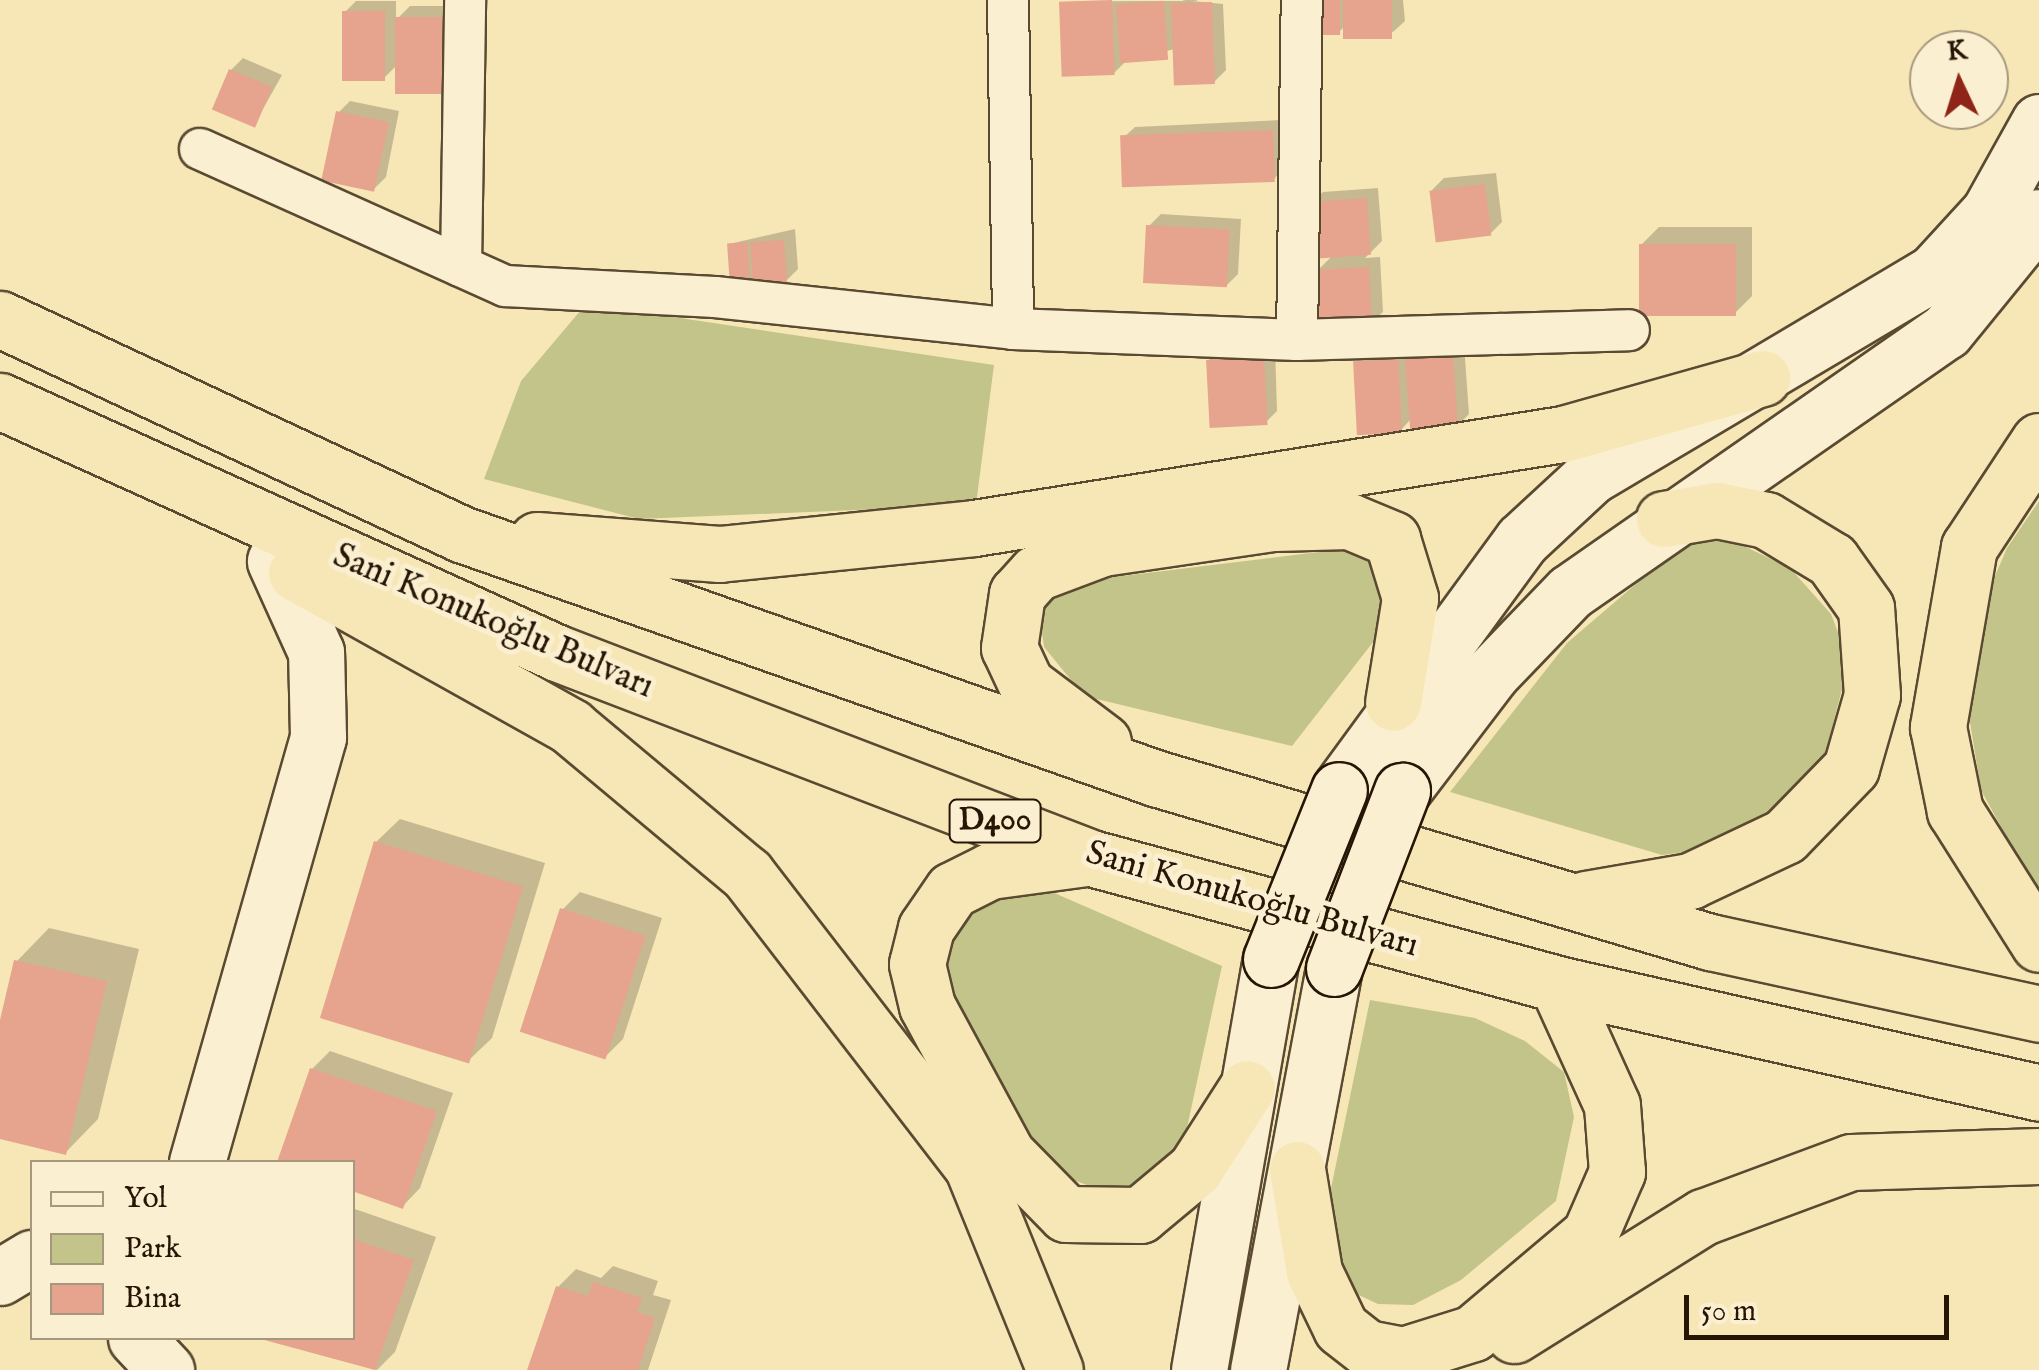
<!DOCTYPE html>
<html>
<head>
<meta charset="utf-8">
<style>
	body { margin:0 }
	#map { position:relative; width:2039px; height:1370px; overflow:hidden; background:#f8e7b6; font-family:"IM FELL English",serif }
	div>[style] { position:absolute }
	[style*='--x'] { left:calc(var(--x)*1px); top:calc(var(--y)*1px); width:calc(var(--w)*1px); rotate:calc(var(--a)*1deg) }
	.green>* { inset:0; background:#c3c48a }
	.shadow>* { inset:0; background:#0003 }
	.building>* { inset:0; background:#e6a48e; transform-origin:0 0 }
	.roads { filter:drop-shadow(2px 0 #5a4a32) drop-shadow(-2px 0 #5a4a32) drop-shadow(0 2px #5a4a32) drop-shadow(0 -2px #5a4a32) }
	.street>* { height:40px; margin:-20px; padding:0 20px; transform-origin:20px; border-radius:20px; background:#faefd0 }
	.secondary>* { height:55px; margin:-27.5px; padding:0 27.5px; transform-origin:27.5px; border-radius:27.5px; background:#faefd0 }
	.highway>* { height:55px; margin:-27.5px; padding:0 27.5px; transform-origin:27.5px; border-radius:27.5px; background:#f8e7b6 }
	.bridges { filter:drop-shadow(2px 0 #261606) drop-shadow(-2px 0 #261606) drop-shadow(0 2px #261606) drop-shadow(0 -2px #261606) }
	.secondary-bridge>* { height:55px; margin:-27.5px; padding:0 27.5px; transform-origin:27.5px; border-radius:27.5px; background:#faefd0 }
	span { translate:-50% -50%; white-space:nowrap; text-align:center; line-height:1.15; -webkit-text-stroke:10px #faefd0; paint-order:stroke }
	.shield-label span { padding:2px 8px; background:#faefd0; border:2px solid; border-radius:8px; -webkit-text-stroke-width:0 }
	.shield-label { font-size:32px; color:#261606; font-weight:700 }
	.street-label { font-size:35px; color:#261606 }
	.legend { position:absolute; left:30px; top:1160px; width:325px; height:180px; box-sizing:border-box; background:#faefd0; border:2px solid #a5987f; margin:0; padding:12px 18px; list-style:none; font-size:30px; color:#261606 }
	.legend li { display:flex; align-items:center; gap:20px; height:50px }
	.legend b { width:50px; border:2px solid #a5987f }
	.north { position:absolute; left:1909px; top:30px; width:100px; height:100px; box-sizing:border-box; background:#faefd0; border:2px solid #a5987f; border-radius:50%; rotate:356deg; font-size:28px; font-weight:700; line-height:40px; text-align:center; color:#261606 }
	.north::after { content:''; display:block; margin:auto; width:35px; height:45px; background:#8f2418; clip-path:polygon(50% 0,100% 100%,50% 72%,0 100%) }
	.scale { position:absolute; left:1684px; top:1295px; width:265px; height:45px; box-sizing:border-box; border:5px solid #261606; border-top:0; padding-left:12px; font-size:30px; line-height:35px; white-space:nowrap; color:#261606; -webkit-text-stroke:8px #faefd0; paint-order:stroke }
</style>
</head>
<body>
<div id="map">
	<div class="green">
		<div style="clip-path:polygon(586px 304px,994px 365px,976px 505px,639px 519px,484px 479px,521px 381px)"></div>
		<div style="clip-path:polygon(2039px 501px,2039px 897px,1981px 790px,1967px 704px,1972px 630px,2007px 548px)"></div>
		<div style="clip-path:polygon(1725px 537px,1790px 568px,1831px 614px,1849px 661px,1821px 772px,1723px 847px,1662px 855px,1450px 792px,1567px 643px,1679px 547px)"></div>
		<div style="clip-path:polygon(1351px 548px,1388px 579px,1388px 623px,1292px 746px,1084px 696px,1044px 647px,1039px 611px,1053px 594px,1114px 577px)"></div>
		<div style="clip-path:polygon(994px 892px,1052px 892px,1222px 966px,1182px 1151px,1153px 1179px,1117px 1196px,1046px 1170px,942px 989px,944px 946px)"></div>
		<div style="clip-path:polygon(1370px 1000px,1475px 1018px,1525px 1041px,1564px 1072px,1574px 1117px,1556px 1201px,1461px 1280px,1413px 1305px,1378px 1304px,1348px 1290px,1328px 1254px,1329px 1198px)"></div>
	</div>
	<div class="shadow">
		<div style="clip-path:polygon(1182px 0,1223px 4px,1226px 70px,1214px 82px,1175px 49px,1127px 60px,1114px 73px,1062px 2px,1198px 0)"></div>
		<div style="clip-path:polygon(1312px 0,1403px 0,1405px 21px,1393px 32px,1347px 24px,1340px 31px)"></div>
		<div style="clip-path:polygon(356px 1px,396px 1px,396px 20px,410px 6px,454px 6px,454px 80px,442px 92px,398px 64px,384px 78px,344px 13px)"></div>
		<div style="clip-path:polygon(243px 58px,282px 75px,254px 125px,231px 70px)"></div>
		<div style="clip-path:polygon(350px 101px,399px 111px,386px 177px,374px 189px,338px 113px)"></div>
		<div style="clip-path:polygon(1283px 120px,1285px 167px,1274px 179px,1123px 138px,1135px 127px)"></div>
		<div style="clip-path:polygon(1496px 173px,1502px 222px,1490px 234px,1432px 190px,1444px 178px)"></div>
		<div style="clip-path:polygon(1378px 188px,1382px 241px,1365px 258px,1380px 257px,1383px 312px,1371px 323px,1317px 271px,1332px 256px,1311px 203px,1323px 192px)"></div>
		<div style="clip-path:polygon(1161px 214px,1241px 219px,1238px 274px,1226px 286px,1149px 226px)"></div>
		<div style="clip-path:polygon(1659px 227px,1752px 227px,1752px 296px,1734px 314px,1641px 245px)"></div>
		<div style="clip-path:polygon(795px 229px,798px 269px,786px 281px,749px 281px,729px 244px)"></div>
		<div style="clip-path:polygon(1464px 344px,1469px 414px,1457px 426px,1411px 419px,1401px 430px,1355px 363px,1367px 351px,1408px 349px,1409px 357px,1419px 347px)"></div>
		<div style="clip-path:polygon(1275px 346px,1277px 411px,1266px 422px,1209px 360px,1220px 348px)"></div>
		<div style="clip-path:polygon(400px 819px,545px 863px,492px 1038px,468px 1061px,376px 842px)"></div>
		<div style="clip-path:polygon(580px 892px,662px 918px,623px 1039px,605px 1057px,562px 910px)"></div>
		<div style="clip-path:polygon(49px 928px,139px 949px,98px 1119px,66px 1152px,0 1137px,0 1031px,17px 961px)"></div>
		<div style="clip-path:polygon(330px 1051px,453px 1093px,420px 1188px,403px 1206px,352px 1162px,280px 1162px,312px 1069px)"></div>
		<div style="clip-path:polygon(352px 1208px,436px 1237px,395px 1352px,377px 1370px,263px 1338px,352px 1338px)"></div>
		<div style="clip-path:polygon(613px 1266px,658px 1281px,653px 1295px,671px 1300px,648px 1370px,530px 1370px,558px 1287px,576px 1269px,601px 1278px)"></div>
	</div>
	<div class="building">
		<div style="left:1112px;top:0;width:75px;height:53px;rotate:88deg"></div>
		<div style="left:1309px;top:0;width:31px;height:35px"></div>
		<div style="left:1343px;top:0;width:49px;height:39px"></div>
		<div style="left:1164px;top:1px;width:59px;height:48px;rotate:86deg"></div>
		<div style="left:1212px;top:2px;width:82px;height:41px;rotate:88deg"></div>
		<div style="left:385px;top:11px;width:70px;height:43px;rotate:90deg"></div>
		<div style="left:395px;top:17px;width:48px;height:77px"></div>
		<div style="left:229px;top:69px;width:47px;height:44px;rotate:23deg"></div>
		<div style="left:336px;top:111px;width:54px;height:71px;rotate:12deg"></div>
		<div style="left:1273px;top:130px;width:52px;height:153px;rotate:88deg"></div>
		<div style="left:1485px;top:184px;width:52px;height:56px;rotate:83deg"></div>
		<div style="left:1367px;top:198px;width:57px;height:59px;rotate:86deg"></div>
		<div style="left:1146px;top:225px;width:84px;height:58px;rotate:3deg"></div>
		<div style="left:784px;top:240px;width:43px;height:34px;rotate:86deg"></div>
		<div style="left:747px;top:242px;width:41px;height:20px;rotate:86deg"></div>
		<div style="left:1639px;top:244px;width:97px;height:72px"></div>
		<div style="left:1369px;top:267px;width:59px;height:54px;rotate:87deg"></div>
		<div style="left:1453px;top:354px;width:75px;height:48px;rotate:86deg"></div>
		<div style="left:1264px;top:357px;width:68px;height:58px;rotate:87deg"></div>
		<div style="left:1398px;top:359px;width:74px;height:45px;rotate:87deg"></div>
		<div style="left:374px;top:841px;width:156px;height:185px;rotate:17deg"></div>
		<div style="left:560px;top:908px;width:90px;height:130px;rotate:18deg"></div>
		<div style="clip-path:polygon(14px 960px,107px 981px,66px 1155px,0 1139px,0 1020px)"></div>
		<div style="clip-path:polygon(310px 1068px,437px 1111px,403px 1209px,352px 1191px,352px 1162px,277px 1162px)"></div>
		<div style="clip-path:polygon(352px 1239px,414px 1260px,375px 1370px,257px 1338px,352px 1338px)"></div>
		<div style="clip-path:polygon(593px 1282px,642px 1298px,637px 1312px,655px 1318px,638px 1370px,527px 1370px,556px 1286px,588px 1296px)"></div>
	</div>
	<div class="roads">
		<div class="street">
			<div style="--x:1008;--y:0;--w:329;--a:89.1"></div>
			<div style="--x:200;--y:149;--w:334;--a:24.2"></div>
			<div style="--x:505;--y:286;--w:210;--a:3"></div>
			<div style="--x:715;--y:297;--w:300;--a:6.1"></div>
			<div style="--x:1013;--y:329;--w:284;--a:2.2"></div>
			<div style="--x:1297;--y:340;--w:332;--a:-1.7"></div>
			<div style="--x:461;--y:266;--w:266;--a:-89.1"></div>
			<div style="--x:1297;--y:340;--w:340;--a:-89.2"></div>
		</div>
		<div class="secondary">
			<div style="--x:1339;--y:790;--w:310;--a:-53.8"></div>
			<div style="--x:1522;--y:540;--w:94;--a:-42.8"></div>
			<div style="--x:1591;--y:476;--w:399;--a:-30.7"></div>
			<div style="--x:1934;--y:272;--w:81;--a:-47.5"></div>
			<div style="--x:1989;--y:212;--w:103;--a:-60.9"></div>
			<div style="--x:1402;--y:791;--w:148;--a:-52.7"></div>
			<div style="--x:1492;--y:673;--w:112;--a:-46.1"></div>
			<div style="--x:1570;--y:592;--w:458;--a:-34.8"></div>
			<div style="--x:1946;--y:331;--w:147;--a:-50.8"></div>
			<div style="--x:197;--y:1162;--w:442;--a:-74.1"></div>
			<div style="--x:318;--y:737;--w:85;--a:-91.3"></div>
			<div style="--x:316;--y:652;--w:100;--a:-114.3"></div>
			<div style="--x:0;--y:1277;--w:37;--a:-31"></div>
			<div style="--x:136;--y:1338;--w:44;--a:46.8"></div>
			<div style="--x:1199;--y:1370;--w:417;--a:-80.1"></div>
			<div style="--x:1258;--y:1370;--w:409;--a:-79.3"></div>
		</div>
		<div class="highway">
			<div style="--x:0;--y:319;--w:509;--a:25"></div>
			<div style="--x:461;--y:534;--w:736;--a:19.37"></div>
			<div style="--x:1155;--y:778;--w:579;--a:16.46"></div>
			<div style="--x:1710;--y:942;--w:337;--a:12.3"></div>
			<div style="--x:0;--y:401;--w:611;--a:24.34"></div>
			<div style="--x:557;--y:653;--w:572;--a:21"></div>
			<div style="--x:1091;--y:858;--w:483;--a:15.1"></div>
			<div style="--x:1557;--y:984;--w:494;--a:12.7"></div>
			<div style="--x:2039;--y:441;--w:127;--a:123.4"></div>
			<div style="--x:1969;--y:547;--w:183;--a:99.8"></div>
			<div style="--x:1938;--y:727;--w:86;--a:78.6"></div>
			<div style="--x:1955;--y:811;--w:157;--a:57.7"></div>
			<div style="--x:537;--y:540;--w:183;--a:4.4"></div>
			<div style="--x:719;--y:554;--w:256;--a:-5.8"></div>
			<div style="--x:974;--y:528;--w:596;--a:-9.07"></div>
			<div style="--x:1563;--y:434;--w:207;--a:-15.7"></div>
			<div style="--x:296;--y:573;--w:315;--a:29.2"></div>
			<div style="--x:571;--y:727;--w:229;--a:39.9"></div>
			<div style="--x:747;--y:874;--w:369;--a:52.4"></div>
			<div style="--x:972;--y:1166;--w:220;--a:67.9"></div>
			<div style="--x:1103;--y:742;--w:96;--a:-143"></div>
			<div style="--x:1026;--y:684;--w:40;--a:-115"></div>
			<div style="--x:1009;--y:648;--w:55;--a:-81.6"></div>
			<div style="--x:1017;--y:594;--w:28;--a:-48"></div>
			<div style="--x:1036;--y:573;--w:71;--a:-20.7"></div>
			<div style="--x:1102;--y:548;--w:174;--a:-8.3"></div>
			<div style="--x:1274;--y:523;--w:75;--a:-1.5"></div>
			<div style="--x:1349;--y:521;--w:47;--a:22.7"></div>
			<div style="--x:1392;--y:539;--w:62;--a:73"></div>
			<div style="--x:1410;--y:598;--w:106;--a:99.2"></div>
			<div style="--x:1086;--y:858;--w:97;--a:172.3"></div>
			<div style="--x:990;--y:871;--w:42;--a:153.4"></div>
			<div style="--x:952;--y:890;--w:46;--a:124.4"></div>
			<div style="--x:926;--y:928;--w:37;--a:104"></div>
			<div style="--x:917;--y:964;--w:43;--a:76.6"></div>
			<div style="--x:927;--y:1006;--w:168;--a:61.6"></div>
			<div style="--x:1007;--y:1154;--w:84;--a:45.5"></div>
			<div style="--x:1066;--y:1214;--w:74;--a:0.8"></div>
			<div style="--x:1140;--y:1215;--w:72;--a:-39.9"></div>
			<div style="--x:1195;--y:1169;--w:96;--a:-57.3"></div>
			<div style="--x:1585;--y:899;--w:107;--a:-9.7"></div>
			<div style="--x:1690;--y:881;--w:105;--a:-25.3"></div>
			<div style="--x:1785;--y:836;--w:95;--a:-45.9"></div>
			<div style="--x:1851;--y:768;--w:76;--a:-74"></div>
			<div style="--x:1872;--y:695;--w:87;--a:-93.9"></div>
			<div style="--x:1866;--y:608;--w:59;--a:-125.3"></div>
			<div style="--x:1832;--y:560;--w:77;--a:-148.8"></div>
			<div style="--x:1766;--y:520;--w:50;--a:-168.5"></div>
			<div style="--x:1717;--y:510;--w:54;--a:170.4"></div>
			<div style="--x:1297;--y:1169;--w:104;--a:80.6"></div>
			<div style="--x:1314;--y:1272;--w:62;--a:64.3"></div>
			<div style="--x:1341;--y:1328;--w:33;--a:38"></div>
			<div style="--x:1367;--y:1348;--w:37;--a:11"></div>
			<div style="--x:1403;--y:1355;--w:73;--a:-17.4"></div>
			<div style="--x:1473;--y:1333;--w:153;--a:-40.2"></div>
			<div style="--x:1590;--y:1234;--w:68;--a:-66.5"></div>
			<div style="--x:1617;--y:1172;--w:67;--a:-94.3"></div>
			<div style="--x:1612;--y:1105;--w:133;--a:-114.4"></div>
			<div style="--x:1514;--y:1335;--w:223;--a:-32"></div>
			<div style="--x:1703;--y:1217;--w:158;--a:-20.4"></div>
			<div style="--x:1851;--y:1162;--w:188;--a:-1.8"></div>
		</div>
	</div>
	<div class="bridges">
		<div class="secondary-bridge">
			<div style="--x:1271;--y:959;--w:182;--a:-68.1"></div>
			<div style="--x:1334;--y:968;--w:190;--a:-69"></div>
		</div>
	</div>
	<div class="shield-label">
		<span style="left:995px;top:821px">D400</span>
	</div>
	<div class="street-label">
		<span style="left:493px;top:622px;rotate:23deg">Sani Konukoğlu Bulvarı</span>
		<span style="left:1252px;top:900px;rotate:16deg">Sani Konukoğlu Bulvarı</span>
	</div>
	<ul class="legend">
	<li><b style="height:12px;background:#faefd0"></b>Yol</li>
	<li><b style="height:28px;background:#c3c48a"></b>Park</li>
	<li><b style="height:28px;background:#e6a48e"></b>Bina</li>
	</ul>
	<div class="north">K</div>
	<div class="scale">50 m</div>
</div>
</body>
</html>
